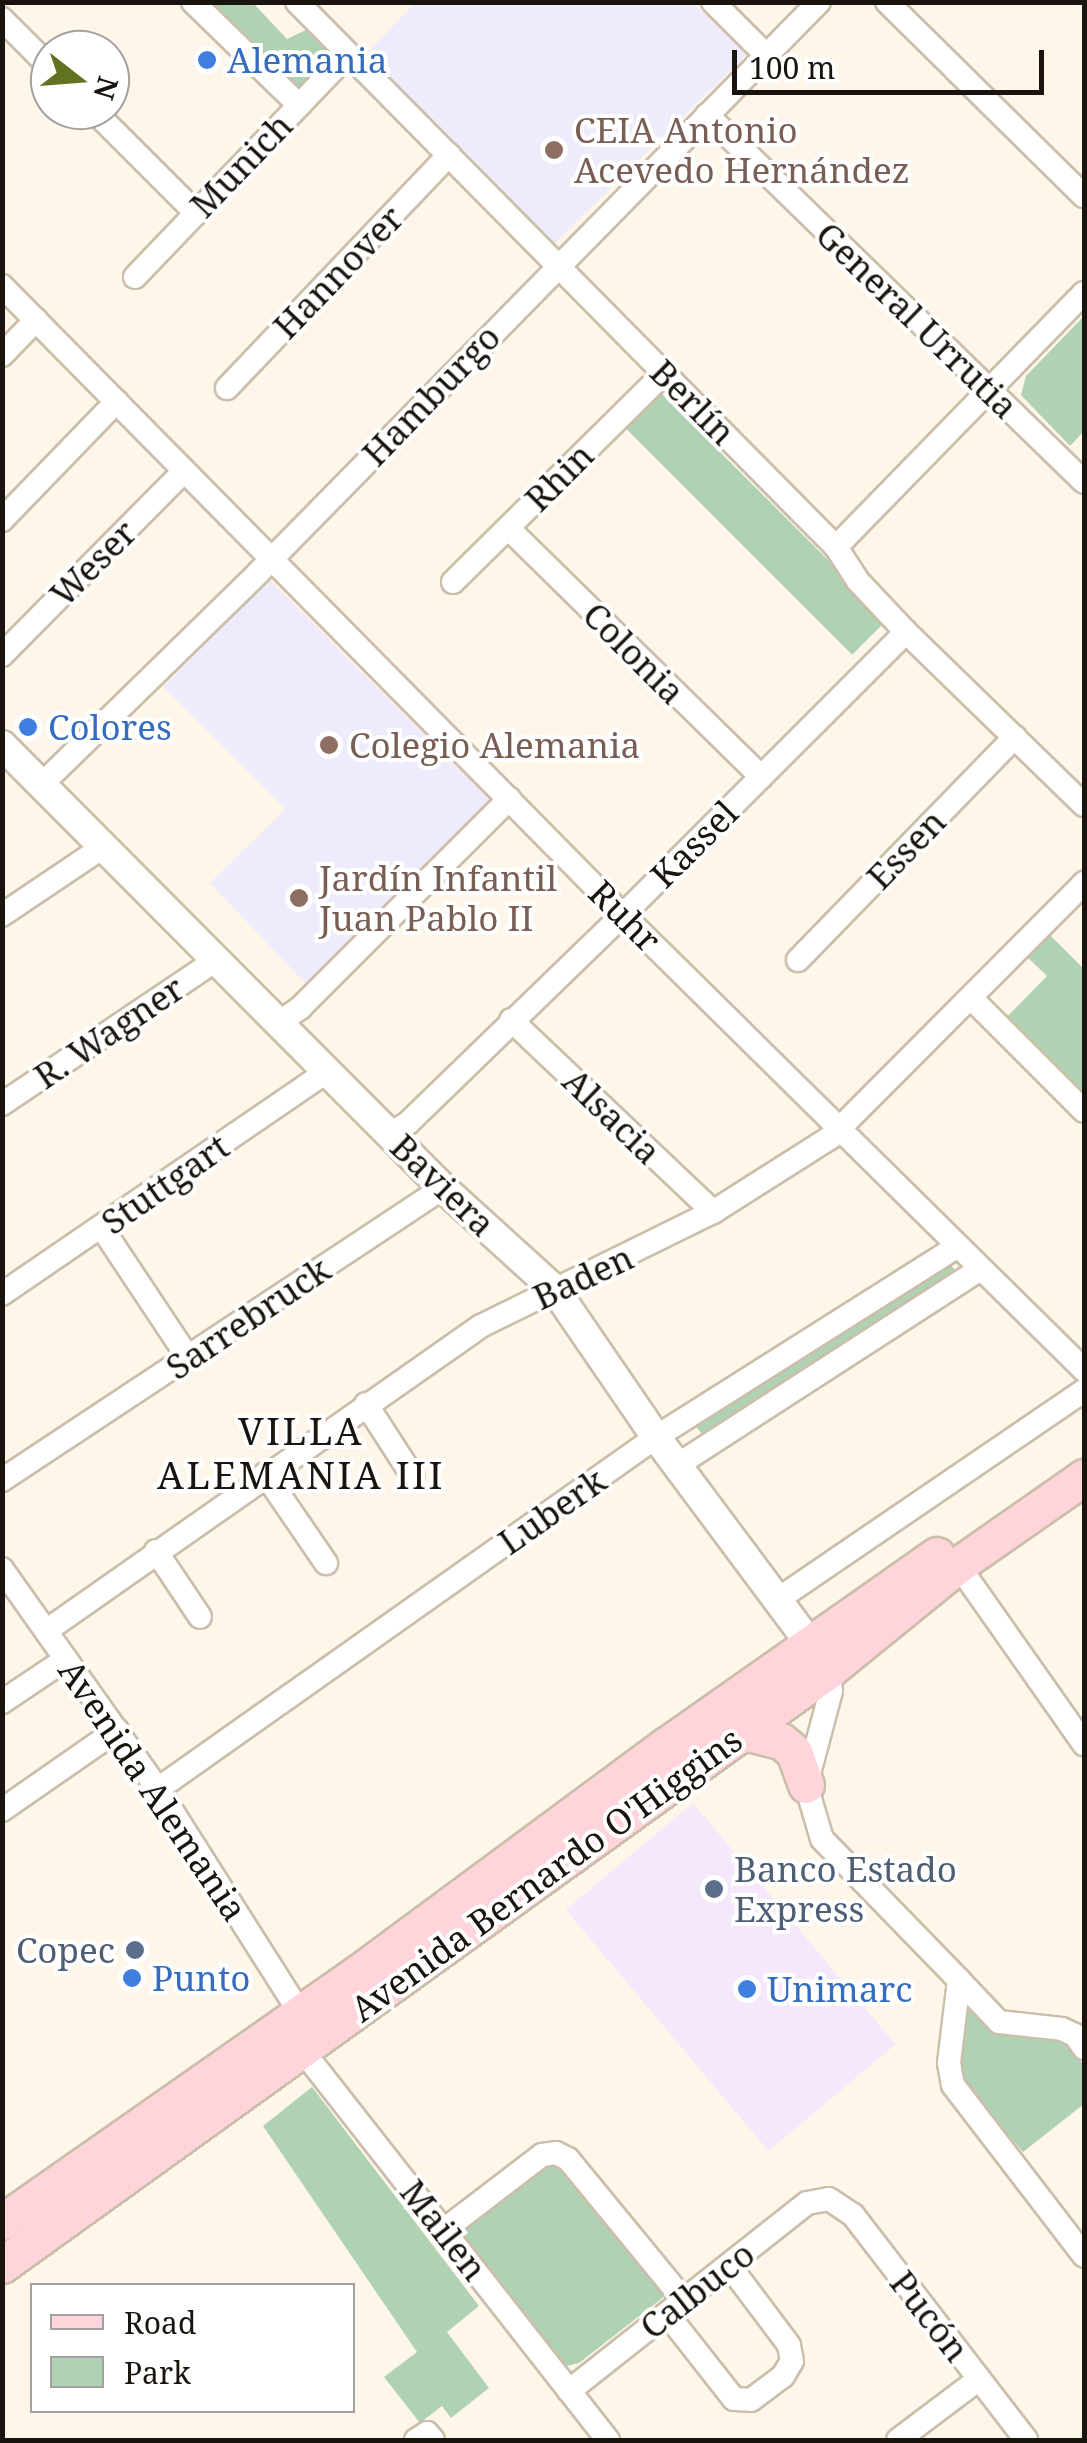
<!DOCTYPE html>
<html>
<head>
<meta charset="utf-8">
<style>
	body { margin:0 }
	#map { position:relative; width:1087px; height:2443px; overflow:hidden; background:#fff6ea; font-family:"Noto Serif",serif }
	div>[style] { position:absolute }
	[style*='--x'] { left:calc(var(--x)*1px); top:calc(var(--y)*1px); width:calc(var(--w)*1px); rotate:calc(var(--a)*1deg) }
	.commercial>* { inset:0; background:#f5e8fc; transform-origin:0 0 }
	.education>* { inset:0; background:#eeebfd }
	.green>* { inset:0; background:#afd2b2; transform-origin:0 0 }
	.roads { filter:drop-shadow(2px 0 #cbbeaa) drop-shadow(-2px 0 #cbbeaa) drop-shadow(0 2px #cbbeaa) drop-shadow(0 -2px #cbbeaa) }
	.minor>* { height:22px; margin:-11px; padding:0 11px; transform-origin:11px; border-radius:11px; background:#fff }
	.tertiary>* { height:28px; margin:-14px; padding:0 14px; transform-origin:14px; border-radius:14px; background:#fff }
	.primary>* { height:35px; margin:-17.5px; padding:0 17.5px; transform-origin:17.5px; border-radius:17.5px; background:#ffd4da }
	.dots>* { width:28px; height:28px; translate:-50% -50%; box-sizing:border-box; border:5px solid #fff; border-radius:50% }
	span { translate:-50% -50%; white-space:nowrap; text-align:center; line-height:1.15; -webkit-text-stroke:8px #fff; paint-order:stroke }
	.shop-label { font-size:35px; color:#366cbe }
	.left { translate:0 -50%; text-align:left }
	.education-label { font-size:35px; color:#785e54 }
	.street-label { font-size:35px; color:#19140d }
	.service-label { font-size:35px; color:#4e5e75 }
	.right { translate:-100% -50%; text-align:right }
	.neighbourhood-label { font-size:38px; color:#19140d; letter-spacing:2.5px }
	.frame { position:absolute; inset:0; border:5px solid #19140d; pointer-events:none }
	.legend { position:absolute; left:30px; top:2283px; width:325px; height:130px; box-sizing:border-box; background:#fff; border:2px solid #a3a19e; margin:0; padding:12px 18px; list-style:none; font-size:30px; color:#19140d }
	.legend li { display:flex; align-items:center; gap:20px; height:50px }
	.legend b { width:50px; border:2px solid #a3a19e }
	.north { position:absolute; left:30px; top:30px; width:100px; height:100px; box-sizing:border-box; background:#fff; border:2px solid #a3a19e; border-radius:50%; rotate:107deg; font-size:28px; font-weight:700; line-height:40px; text-align:center; color:#19140d }
	.north::after { content:''; display:block; margin:auto; width:35px; height:45px; background:#617321; clip-path:polygon(50% 0,100% 100%,50% 72%,0 100%) }
	.scale { position:absolute; left:732px; top:50px; width:312px; height:45px; box-sizing:border-box; border:5px solid #19140d; border-top:0; padding-left:12px; font-size:30px; line-height:35px; white-space:nowrap; color:#19140d; -webkit-text-stroke:8px #fff; paint-order:stroke }
</style>
</head>
<body>
<div id="map">
	<div class="commercial">
		<div style="left:693px;top:1803px;width:315px;height:166px;rotate:50deg"></div>
	</div>
	<div class="education">
		<div style="clip-path:polygon(416px 2px,693px 3px,747px 54px,554px 244px,363px 57px)"></div>
		<div style="clip-path:polygon(269px 579px,494px 804px,309px 987px,210px 883px,286px 809px,163px 687px)"></div>
	</div>
	<div class="green">
		<div style="clip-path:polygon(208px 3px,253px 3px,287px 39px,314px 26px,339px 51px,299px 88px)"></div>
		<div style="clip-path:polygon(1084px 316px,1084px 431px,1070px 446px,1021px 395px,1026px 376px)"></div>
		<div style="left:657px;top:389px;width:326px;height:50px;rotate:45deg"></div>
		<div style="clip-path:polygon(1042px 927px,1084px 969px,1084px 1110px,998px 1026px,1047px 976px,1020px 950px)"></div>
		<div style="clip-path:polygon(950px 1264px,960px 1276px,706px 1439px,694px 1424px)"></div>
		<div style="clip-path:polygon(968px 2003px,994px 2033px,1054px 2036px,1067px 2041px,1084px 2066px,1084px 2104px,1023px 2152px,968px 2089px,958px 2064px)"></div>
		<div style="clip-path:polygon(312px 2087px,479px 2306px,447px 2332px,489px 2388px,451px 2418px,442px 2406px,420px 2423px,384px 2377px,417px 2352px,263px 2126px)"></div>
		<div style="clip-path:polygon(549px 2162px,560px 2165px,665px 2296px,579px 2363px,567px 2366px,458px 2231px)"></div>
	</div>
	<div class="roads">
		<div class="minor">
			<div style="--x:193;--y:2;--w:148;--a:44.2"></div>
			<div style="--x:297;--y:2;--w:767;--a:45.32"></div>
			<div style="--x:836;--y:547;--w:40;--a:57.1"></div>
			<div style="--x:858;--y:581;--w:70;--a:46.7"></div>
			<div style="--x:906;--y:632;--w:248;--a:44.2"></div>
			<div style="--x:713;--y:2;--w:75;--a:45"></div>
			<div style="--x:887;--y:2;--w:276;--a:44.6"></div>
			<div style="--x:2;--y:19;--w:68;--a:45"></div>
			<div style="--x:93;--y:110;--w:146;--a:45"></div>
			<div style="--x:707;--y:115;--w:526;--a:44.23"></div>
			<div style="--x:135;--y:277;--w:308;--a:-46.3"></div>
			<div style="--x:2;--y:286;--w:884;--a:45.37"></div>
			<div style="--x:623;--y:915;--w:648;--a:44.62"></div>
			<div style="--x:2;--y:355;--w:49;--a:-45.8"></div>
			<div style="--x:227;--y:388;--w:322;--a:-46.4"></div>
			<div style="--x:2;--y:520;--w:165;--a:-46"></div>
			<div style="--x:508;--y:528;--w:355;--a:44.5"></div>
			<div style="--x:836;--y:547;--w:355;--a:-45.7"></div>
			<div style="--x:453;--y:582;--w:297;--a:-44.7"></div>
			<div style="--x:2;--y:655;--w:259;--a:-45.3"></div>
			<div style="--x:42;--y:784;--w:303;--a:-44.3"></div>
			<div style="--x:259;--y:572;--w:799;--a:-45.51"></div>
			<div style="--x:2;--y:915;--w:122;--a:-34"></div>
			<div style="--x:798;--y:960;--w:311;--a:-45.8"></div>
			<div style="--x:972;--y:999;--w:158;--a:45"></div>
			<div style="--x:511;--y:1020;--w:279;--a:43.5"></div>
			<div style="--x:278;--y:1023;--w:27;--a:-34"></div>
			<div style="--x:300;--y:1008;--w:296;--a:-45"></div>
			<div style="--x:2;--y:1104;--w:258;--a:-33.9"></div>
			<div style="--x:390;--y:1134;--w:21;--a:-31"></div>
			<div style="--x:408;--y:1123;--w:299;--a:-44.1"></div>
			<div style="--x:623;--y:915;--w:400;--a:-45"></div>
			<div style="--x:102;--y:1228;--w:157;--a:56.4"></div>
			<div style="--x:2;--y:1294;--w:393;--a:-34.4"></div>
			<div style="--x:366;--y:1404;--w:85;--a:57.1"></div>
			<div style="--x:679;--y:1464;--w:359;--a:-32.9"></div>
			<div style="--x:265;--y:1474;--w:108;--a:55.6"></div>
			<div style="--x:2;--y:1480;--w:529;--a:-33.51"></div>
			<div style="--x:156;--y:1551;--w:79;--a:56.3"></div>
			<div style="--x:958;--y:1565;--w:219;--a:54.9"></div>
			<div style="--x:2;--y:1569;--w:270;--a:54.7"></div>
			<div style="--x:158;--y:1789;--w:265;--a:57.6"></div>
			<div style="--x:300;--y:2013;--w:37;--a:87"></div>
			<div style="--x:302;--y:2050;--w:496;--a:51.9"></div>
			<div style="--x:780;--y:1598;--w:368;--a:-34.3"></div>
			<div style="--x:46;--y:1631;--w:531;--a:-35.04"></div>
			<div style="--x:481;--y:1326;--w:258;--a:-26.2"></div>
			<div style="--x:713;--y:1212;--w:140;--a:-32.4"></div>
			<div style="--x:831;--y:1137;--w:359;--a:-45.1"></div>
			<div style="--x:829;--y:1670;--w:21;--a:85"></div>
			<div style="--x:831;--y:1691;--w:97;--a:104.9"></div>
			<div style="--x:806;--y:1785;--w:56;--a:73.5"></div>
			<div style="--x:822;--y:1839;--w:197;--a:45.8"></div>
			<div style="--x:959;--y:1980;--w:84;--a:96.9"></div>
			<div style="--x:949;--y:2063;--w:22;--a:80"></div>
			<div style="--x:953;--y:2085;--w:215;--a:52.5"></div>
			<div style="--x:2;--y:1702;--w:77;--a:-33.9"></div>
			<div style="--x:158;--y:1789;--w:610;--a:-35.25"></div>
			<div style="--x:656;--y:1437;--w:355;--a:-32.3"></div>
			<div style="--x:2;--y:1810;--w:140;--a:-34.8"></div>
			<div style="--x:959;--y:1980;--w:58;--a:46.4"></div>
			<div style="--x:999;--y:2022;--w:63;--a:6.3"></div>
			<div style="--x:1062;--y:2029;--w:14;--a:25"></div>
			<div style="--x:1075;--y:2035;--w:16;--a:55"></div>
			<div style="--x:444;--y:2230;--w:123;--a:-37.4"></div>
			<div style="--x:542;--y:2155;--w:14;--a:-8"></div>
			<div style="--x:556;--y:2153;--w:13;--a:27"></div>
			<div style="--x:568;--y:2159;--w:183;--a:50.6"></div>
			<div style="--x:667;--y:2314;--w:108;--a:51.8"></div>
			<div style="--x:734;--y:2399;--w:17;--a:3"></div>
			<div style="--x:751;--y:2400;--w:40;--a:-37"></div>
			<div style="--x:783;--y:2376;--w:17;--a:-59"></div>
			<div style="--x:792;--y:2361;--w:16;--a:-101"></div>
			<div style="--x:789;--y:2345;--w:100;--a:-126.9"></div>
			<div style="--x:569;--y:2391;--w:303;--a:-38.3"></div>
			<div style="--x:807;--y:2203;--w:22;--a:-10"></div>
			<div style="--x:829;--y:2199;--w:29;--a:34"></div>
			<div style="--x:853;--y:2215;--w:284;--a:52.4"></div>
			<div style="--x:416;--y:2440;--w:13;--a:-32"></div>
			<div style="--x:427;--y:2433;--w:9;--a:49"></div>
			<div style="--x:898;--y:2440;--w:101;--a:-37"></div>
		</div>
		<div class="tertiary">
			<div style="--x:2;--y:745;--w:625;--a:45.13"></div>
			<div style="--x:443;--y:1188;--w:153;--a:42.3"></div>
			<div style="--x:556;--y:1291;--w:177;--a:55.6"></div>
			<div style="--x:656;--y:1437;--w:278;--a:53.3"></div>
		</div>
		<div class="primary">
			<div style="--x:744;--y:1732;--w:38;--a:14"></div>
			<div style="--x:781;--y:1741;--w:17;--a:40"></div>
			<div style="--x:794;--y:1752;--w:35;--a:70"></div>
			<div style="--x:2;--y:2222;--w:434;--a:-35"></div>
			<div style="--x:358;--y:1973;--w:382;--a:-36.5"></div>
			<div style="--x:665;--y:1746;--w:332;--a:-35.1"></div>
			<div style="--x:2;--y:2265;--w:1019;--a:-35.73"></div>
			<div style="--x:829;--y:1670;--w:166;--a:-39.1"></div>
			<div style="--x:958;--y:1565;--w:154;--a:-34.9"></div>
		</div>
	</div>
	<div class="dots">
		<div style="left:207px;top:60px;background:#3f7fe0"></div>
		<div style="left:554px;top:150px;background:#8d6e63"></div>
		<div style="left:28px;top:727px;background:#3f7fe0"></div>
		<div style="left:329px;top:745px;background:#8d6e63"></div>
		<div style="left:299px;top:898px;background:#8d6e63"></div>
		<div style="left:714px;top:1889px;background:#5c6f8a"></div>
		<div style="left:135px;top:1950px;background:#5c6f8a"></div>
		<div style="left:132px;top:1978px;background:#3f7fe0"></div>
		<div style="left:747px;top:1989px;background:#3f7fe0"></div>
	</div>
	<div class="shop-label">
		<span class="left" style="left:227px;top:60px">Alemania</span>
		<span class="left" style="left:48px;top:727px">Colores</span>
		<span class="left" style="left:152px;top:1978px">Punto</span>
		<span class="left" style="left:767px;top:1989px">Unimarc</span>
	</div>
	<div class="education-label">
		<span class="left" style="left:574px;top:150px">CEIA Antonio<br>Acevedo Hernández</span>
		<span class="left" style="left:349px;top:745px">Colegio Alemania</span>
		<span class="left" style="left:319px;top:898px">Jardín Infantil<br>Juan Pablo II</span>
	</div>
	<div class="street-label">
		<span style="left:241px;top:165px;rotate:-46deg">Munich</span>
		<span style="left:338px;top:272px;rotate:-46deg">Hannover</span>
		<span style="left:917px;top:320px;rotate:44deg">General Urrutia</span>
		<span style="left:431px;top:395px;rotate:-46deg">Hamburgo</span>
		<span style="left:693px;top:402px;rotate:45deg">Berlín</span>
		<span style="left:559px;top:477px;rotate:-45deg">Rhin</span>
		<span style="left:93px;top:563px;rotate:-45deg">Weser</span>
		<span style="left:634px;top:653px;rotate:45deg">Colonia</span>
		<span style="left:694px;top:844px;rotate:-45deg">Kassel</span>
		<span style="left:906px;top:849px;rotate:-46deg">Essen</span>
		<span style="left:625px;top:916px;rotate:45deg">Ruhr</span>
		<span style="left:109px;top:1032px;rotate:-34deg">R. Wagner</span>
		<span style="left:612px;top:1116px;rotate:44deg">Alsacia</span>
		<span style="left:165px;top:1184px;rotate:-35deg">Stuttgart</span>
		<span style="left:443px;top:1185px;rotate:44deg">Baviera</span>
		<span style="left:583px;top:1277px;rotate:-25deg">Baden</span>
		<span style="left:248px;top:1318px;rotate:-34deg">Sarrebruck</span>
		<span style="left:552px;top:1511px;rotate:-35deg">Luberk</span>
		<span style="left:153px;top:1790px;rotate:56deg">Avenida Alemania</span>
		<span style="left:546px;top:1874px;rotate:-36deg">Avenida Bernardo O'Higgins</span>
		<span style="left:444px;top:2230px;rotate:52deg">Mailen</span>
		<span style="left:697px;top:2290px;rotate:-38deg">Calbuco</span>
		<span style="left:930px;top:2316px;rotate:52deg">Pucón</span>
	</div>
	<div class="service-label">
		<span class="left" style="left:734px;top:1889px">Banco Estado<br>Express</span>
		<span class="right" style="left:115px;top:1950px">Copec</span>
	</div>
	<div class="neighbourhood-label">
		<span style="left:301px;top:1453px">VILLA<br>ALEMANIA III</span>
	</div>
	<div class="frame"></div>
	<ul class="legend">
	<li><b style="height:12px;background:#ffd4da"></b>Road</li>
	<li><b style="height:28px;background:#afd2b2"></b>Park</li>
	</ul>
	<div class="north">N</div>
	<div class="scale">100 m</div>
</div>
</body>
</html>
